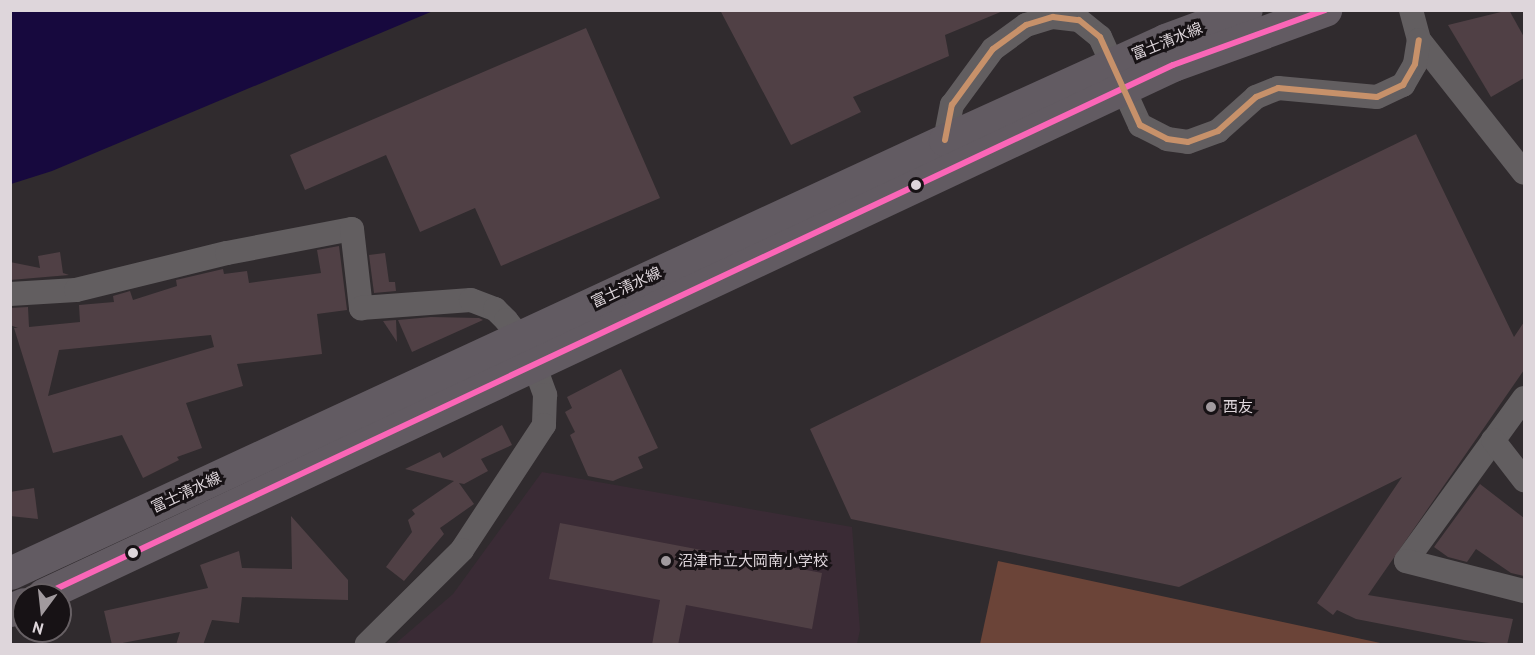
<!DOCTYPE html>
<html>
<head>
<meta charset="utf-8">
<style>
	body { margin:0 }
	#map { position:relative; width:1535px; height:655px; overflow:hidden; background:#302b2e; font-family:"PT Sans","Noto Sans JP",sans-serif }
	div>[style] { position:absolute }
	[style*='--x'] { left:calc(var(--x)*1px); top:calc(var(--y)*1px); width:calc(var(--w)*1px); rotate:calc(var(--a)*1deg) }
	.built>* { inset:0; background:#3a2b35 }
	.green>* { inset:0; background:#6b4438 }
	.water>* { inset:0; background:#17093e }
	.building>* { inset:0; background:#504045 }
	.minor>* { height:24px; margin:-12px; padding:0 12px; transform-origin:12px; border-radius:12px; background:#625e60 }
	.secondary>* { height:33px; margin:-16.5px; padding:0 16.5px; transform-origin:16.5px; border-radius:16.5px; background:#625b62 }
	.bus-1>* { height:6px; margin:-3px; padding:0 3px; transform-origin:3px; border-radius:3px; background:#fa66b7 }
	.bus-2>* { height:6px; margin:-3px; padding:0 3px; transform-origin:3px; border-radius:3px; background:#c7916a }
	.dots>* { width:16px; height:16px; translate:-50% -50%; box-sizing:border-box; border:3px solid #171215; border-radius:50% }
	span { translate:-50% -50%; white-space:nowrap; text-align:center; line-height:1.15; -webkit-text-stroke:6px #171215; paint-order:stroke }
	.street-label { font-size:15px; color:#ded6db }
	.poi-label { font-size:15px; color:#ded6db }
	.left { translate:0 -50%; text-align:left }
	.frame { position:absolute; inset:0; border:12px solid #ded6db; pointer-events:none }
	.north { position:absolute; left:12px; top:583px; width:60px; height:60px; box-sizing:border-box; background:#171215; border:2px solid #676064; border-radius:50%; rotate:195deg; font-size:16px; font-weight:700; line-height:24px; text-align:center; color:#ded6db }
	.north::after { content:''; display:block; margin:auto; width:21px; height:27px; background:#a19a9e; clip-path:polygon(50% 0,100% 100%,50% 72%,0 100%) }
</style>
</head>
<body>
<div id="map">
	<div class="built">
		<div style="clip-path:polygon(542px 472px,852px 527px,860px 630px,857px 644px,395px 644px,453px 594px)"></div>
	</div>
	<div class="green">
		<div style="clip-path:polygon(998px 561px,1385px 644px,980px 644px)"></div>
	</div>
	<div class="water">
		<div style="clip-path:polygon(11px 10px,433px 10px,433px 11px,52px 171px,11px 184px)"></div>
	</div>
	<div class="building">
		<div style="clip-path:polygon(720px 10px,1003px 10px,1003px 11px,945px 35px,949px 56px,853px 97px,861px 112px,791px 145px)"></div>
		<div style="clip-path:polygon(1509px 10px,1524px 37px,1524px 78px,1491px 97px,1448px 25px)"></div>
		<div style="clip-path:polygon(586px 28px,660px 198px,501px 266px,475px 208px,420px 232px,386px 155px,305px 190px,290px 155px)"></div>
		<div style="clip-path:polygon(1416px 134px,1514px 337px,1524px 322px,1524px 370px,1368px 595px,1513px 619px,1507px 645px,1464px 640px,1356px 619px,1337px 610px,1333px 615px,1317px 603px,1402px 477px,1179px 587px,851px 519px,810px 429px)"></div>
		<div style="clip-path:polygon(evenodd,339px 246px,347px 310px,317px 314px,322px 354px,237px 364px,243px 386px,186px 403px,202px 448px,177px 457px,179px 460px,143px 478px,122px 435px,53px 453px,14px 328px,18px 328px,10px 325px,10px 308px,28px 307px,29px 327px,80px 322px,79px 305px,114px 302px,113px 296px,130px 291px,133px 300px,177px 286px,176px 280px,223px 269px,224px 274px,247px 271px,249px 283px,321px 273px,317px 250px,339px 246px,211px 335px,214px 347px,48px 396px,59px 350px,211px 335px)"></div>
		<div style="clip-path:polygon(60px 252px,63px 273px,69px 275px,10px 280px,10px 262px,40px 268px,38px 256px)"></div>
		<div style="clip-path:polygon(385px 253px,389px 282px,395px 282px,396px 291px,374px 293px,369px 255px)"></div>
		<div style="clip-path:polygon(431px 317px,479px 318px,483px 320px,412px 352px,398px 320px)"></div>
		<div style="clip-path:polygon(396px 320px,397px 342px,383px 321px)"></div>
		<div style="clip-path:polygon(621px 369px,658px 448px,638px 457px,643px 468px,613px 481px,588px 476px,570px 435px,575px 432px,565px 412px,572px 408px,567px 397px)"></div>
		<div style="clip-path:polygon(502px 425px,512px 445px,481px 459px,488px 471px,464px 484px,459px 483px,474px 504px,440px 528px,444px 534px,404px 581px,386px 567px,412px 532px,408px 520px,415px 514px,412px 510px,454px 481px,405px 469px,440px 452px,443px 458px)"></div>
		<div style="clip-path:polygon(1480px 484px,1524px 518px,1524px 576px,1511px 573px,1476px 549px,1467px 562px,1448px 557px,1434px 547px)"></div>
		<div style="clip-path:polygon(34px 488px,38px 519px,10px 516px,10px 492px)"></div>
		<div style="clip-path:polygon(291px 516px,348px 580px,348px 600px,242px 597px,239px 623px,212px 620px,203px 645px,176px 645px,180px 632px,112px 645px,104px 611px,208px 588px,200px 565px,239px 551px,242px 568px,292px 569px)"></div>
		<div style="clip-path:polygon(560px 523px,822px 573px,812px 629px,686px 605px,678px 645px,652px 645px,660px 600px,549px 579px)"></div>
	</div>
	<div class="minor">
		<div style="--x:1411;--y:10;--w:31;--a:75"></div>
		<div style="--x:1419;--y:40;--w:169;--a:51.7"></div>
		<div style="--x:945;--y:140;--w:36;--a:-79"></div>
		<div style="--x:952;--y:105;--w:69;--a:-53.8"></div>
		<div style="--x:993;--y:49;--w:41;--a:-36"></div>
		<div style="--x:1026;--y:25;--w:28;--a:-17"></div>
		<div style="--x:1053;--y:17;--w:26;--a:7"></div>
		<div style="--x:1079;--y:20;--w:27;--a:39"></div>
		<div style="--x:1100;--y:37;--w:97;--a:65.6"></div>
		<div style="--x:1140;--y:125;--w:30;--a:27"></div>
		<div style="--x:1167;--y:139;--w:21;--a:8"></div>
		<div style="--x:1188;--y:142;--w:32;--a:-20"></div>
		<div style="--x:1218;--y:131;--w:51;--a:-41.8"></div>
		<div style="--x:1256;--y:97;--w:24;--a:-22"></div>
		<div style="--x:1278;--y:88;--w:99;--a:5.2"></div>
		<div style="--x:1377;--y:97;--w:29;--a:-25"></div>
		<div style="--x:1403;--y:85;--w:24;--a:-60"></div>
		<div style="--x:1415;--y:64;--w:24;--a:-81"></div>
		<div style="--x:10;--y:294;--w:66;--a:-3.5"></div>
		<div style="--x:76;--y:290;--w:155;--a:-13.8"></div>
		<div style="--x:227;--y:253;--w:127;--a:-10.9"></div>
		<div style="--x:352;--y:229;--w:80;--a:83.5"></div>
		<div style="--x:361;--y:308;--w:110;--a:-4.2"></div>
		<div style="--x:471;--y:300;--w:26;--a:21"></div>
		<div style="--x:495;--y:309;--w:16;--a:45"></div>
		<div style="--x:506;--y:320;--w:22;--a:51"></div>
		<div style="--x:520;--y:337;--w:34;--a:63"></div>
		<div style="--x:535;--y:367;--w:30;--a:70"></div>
		<div style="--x:545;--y:395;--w:30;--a:92"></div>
		<div style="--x:544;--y:425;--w:149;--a:123.3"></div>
		<div style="--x:462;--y:550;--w:134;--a:135.3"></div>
		<div style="--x:1524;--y:398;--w:201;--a:125.9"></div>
		<div style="--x:1406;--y:561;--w:122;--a:14.3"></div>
		<div style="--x:1493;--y:440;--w:51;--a:52.2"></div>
	</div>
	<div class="secondary">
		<div style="--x:10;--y:573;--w:1030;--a:-24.85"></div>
		<div style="--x:945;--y:140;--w:242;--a:-24.4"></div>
		<div style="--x:1165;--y:40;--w:86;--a:-20.3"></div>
		<div style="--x:43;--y:595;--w:1248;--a:-25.13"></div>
		<div style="--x:1173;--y:65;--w:162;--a:-19.9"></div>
		<div style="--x:10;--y:610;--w:15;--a:-23"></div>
	</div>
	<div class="bus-1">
		<div style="--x:43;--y:595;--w:1248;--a:-25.13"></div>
		<div style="--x:1173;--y:65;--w:162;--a:-19.9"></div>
	</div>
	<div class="bus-2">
		<div style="--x:945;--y:140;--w:36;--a:-79"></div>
		<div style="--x:952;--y:105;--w:69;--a:-53.8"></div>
		<div style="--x:993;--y:49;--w:41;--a:-36"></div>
		<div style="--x:1026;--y:25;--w:28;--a:-17"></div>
		<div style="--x:1053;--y:17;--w:26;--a:7"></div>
		<div style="--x:1079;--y:20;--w:27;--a:39"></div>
		<div style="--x:1100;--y:37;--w:97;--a:65.6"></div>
		<div style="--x:1140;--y:125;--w:30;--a:27"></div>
		<div style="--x:1167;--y:139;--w:21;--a:8"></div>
		<div style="--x:1188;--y:142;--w:32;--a:-20"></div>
		<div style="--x:1218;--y:131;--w:51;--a:-41.8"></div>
		<div style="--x:1256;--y:97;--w:24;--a:-22"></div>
		<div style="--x:1278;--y:88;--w:99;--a:5.2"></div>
		<div style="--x:1377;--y:97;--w:29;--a:-25"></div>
		<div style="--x:1403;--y:85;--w:24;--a:-60"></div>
		<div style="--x:1415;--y:64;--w:24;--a:-81"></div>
	</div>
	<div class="dots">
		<div style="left:916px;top:185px;background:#ded6db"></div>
		<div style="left:1211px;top:407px;background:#a19a9e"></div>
		<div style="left:133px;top:553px;background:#ded6db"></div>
		<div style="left:666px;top:561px;background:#a19a9e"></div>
	</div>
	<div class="street-label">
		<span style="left:1167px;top:41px;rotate:-22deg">富士清水線</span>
		<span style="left:626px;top:287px;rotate:-25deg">富士清水線</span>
		<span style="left:186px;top:492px;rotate:-25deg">富士清水線</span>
	</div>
	<div class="poi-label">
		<span class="left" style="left:1223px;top:407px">西友</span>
		<span class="left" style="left:678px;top:561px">沼津市立大岡南小学校</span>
	</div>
	<div class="frame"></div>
	<div class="north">N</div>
</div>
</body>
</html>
